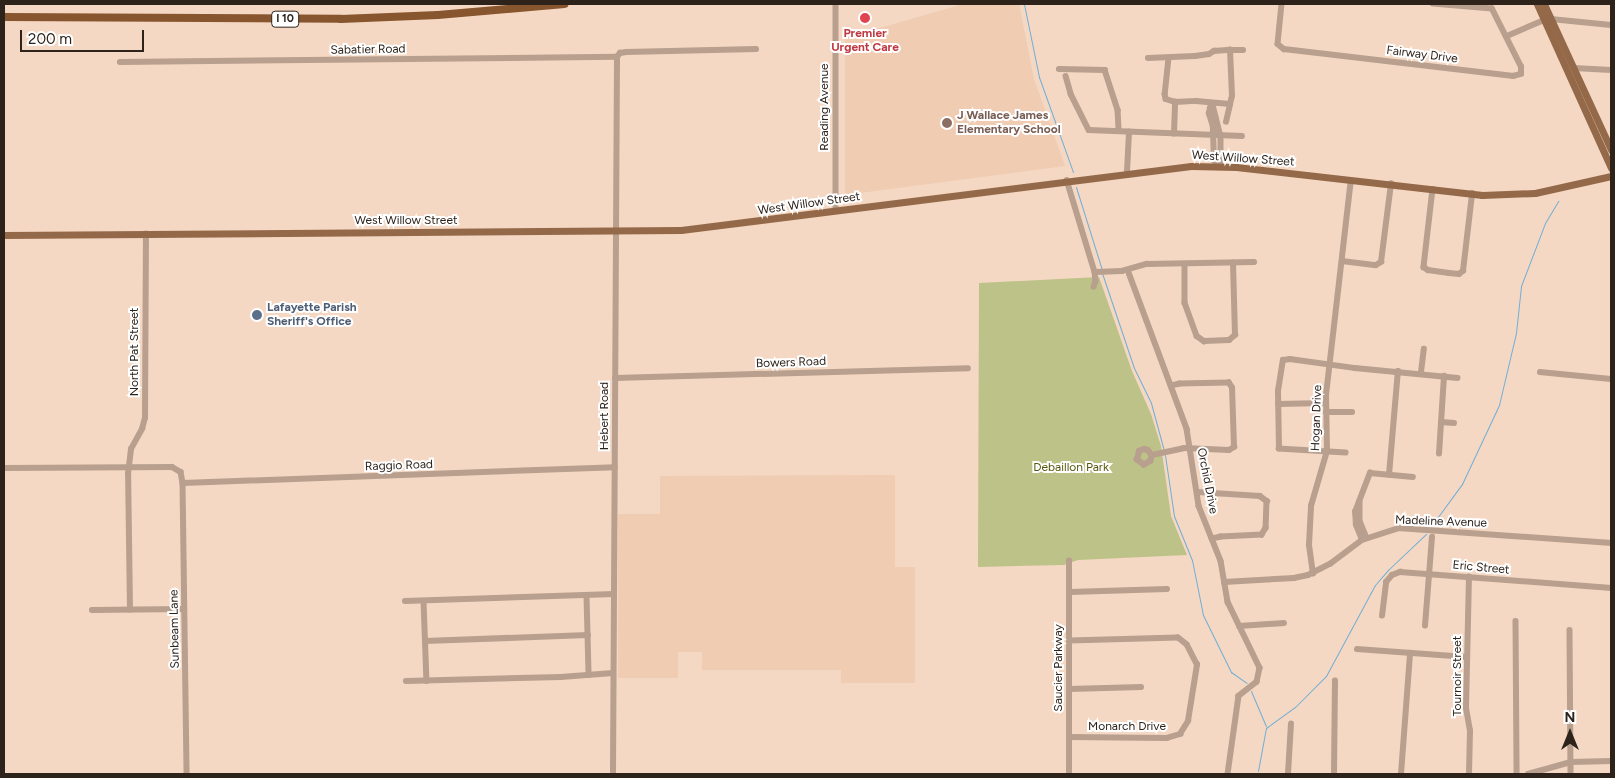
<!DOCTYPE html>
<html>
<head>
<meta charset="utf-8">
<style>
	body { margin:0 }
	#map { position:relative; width:1615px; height:778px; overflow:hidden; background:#f5d8c3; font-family:Figtree,sans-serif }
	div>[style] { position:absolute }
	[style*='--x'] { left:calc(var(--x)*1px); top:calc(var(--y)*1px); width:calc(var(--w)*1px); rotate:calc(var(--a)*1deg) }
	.built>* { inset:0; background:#efccb2 }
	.green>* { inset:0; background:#bcc288 }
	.stream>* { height:1px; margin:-0.5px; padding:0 0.5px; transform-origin:0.5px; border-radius:0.5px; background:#70aed5 }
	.minor>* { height:5.5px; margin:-2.75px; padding:0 2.75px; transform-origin:2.75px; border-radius:2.75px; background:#b89f8e }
	.major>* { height:7px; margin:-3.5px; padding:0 3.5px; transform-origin:3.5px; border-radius:3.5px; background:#946949 }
	.highway>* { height:8px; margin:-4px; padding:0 4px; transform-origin:4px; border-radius:4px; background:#87552e }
	.dots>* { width:14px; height:14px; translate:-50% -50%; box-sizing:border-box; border:2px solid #fff; border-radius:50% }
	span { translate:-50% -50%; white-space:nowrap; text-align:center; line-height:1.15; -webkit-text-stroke:4px #fff; paint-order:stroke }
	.shield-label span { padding:1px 4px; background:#fff; border:1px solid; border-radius:4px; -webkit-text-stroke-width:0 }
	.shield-label { font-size:11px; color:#2d231b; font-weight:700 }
	.health-label { font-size:12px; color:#be3a42; font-weight:700 }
	.street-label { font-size:12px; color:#2d231b }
	.education-label { font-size:12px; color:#785e54; font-weight:700 }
	.left { translate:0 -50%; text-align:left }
	.service-label { font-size:12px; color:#4e5e75; font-weight:700 }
	.park-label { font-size:12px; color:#55590e }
	.frame { position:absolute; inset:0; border:5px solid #2d231b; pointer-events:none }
	.north { position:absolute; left:1545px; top:708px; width:50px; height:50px; -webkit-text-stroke:4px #fff; paint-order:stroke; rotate:0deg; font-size:14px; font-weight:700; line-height:20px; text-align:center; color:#2d231b }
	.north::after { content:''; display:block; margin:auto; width:18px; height:22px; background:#2d231b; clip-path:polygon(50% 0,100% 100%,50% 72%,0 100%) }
	.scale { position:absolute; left:20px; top:30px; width:124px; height:22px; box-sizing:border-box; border:2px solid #2d231b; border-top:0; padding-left:6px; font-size:15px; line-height:18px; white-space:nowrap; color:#2d231b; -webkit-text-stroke:4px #fff; paint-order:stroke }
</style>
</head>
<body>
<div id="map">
	<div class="built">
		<div style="clip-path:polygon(963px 4px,1019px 4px,1034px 79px,1065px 166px,845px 195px,845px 38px)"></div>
		<div style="clip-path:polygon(895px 475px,895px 567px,915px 567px,915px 683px,841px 683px,841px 670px,702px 670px,702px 652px,678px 652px,678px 678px,618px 678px,618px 514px,660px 514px,660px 476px)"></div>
	</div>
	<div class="green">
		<div style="clip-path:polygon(1099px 277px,1132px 371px,1151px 414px,1161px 446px,1171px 516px,1187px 555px,1078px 560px,1064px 565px,978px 567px,979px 283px)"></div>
	</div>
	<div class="stream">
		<div style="--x:1024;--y:4;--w:75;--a:78.4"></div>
		<div style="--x:1039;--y:77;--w:101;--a:70.3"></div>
		<div style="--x:1076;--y:187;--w:87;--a:72.6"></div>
		<div style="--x:1102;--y:273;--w:100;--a:71.4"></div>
		<div style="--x:1134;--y:368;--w:39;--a:64"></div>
		<div style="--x:1151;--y:403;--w:50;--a:74.8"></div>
		<div style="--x:1165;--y:455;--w:62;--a:81.6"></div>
		<div style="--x:1174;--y:516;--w:48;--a:67.8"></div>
		<div style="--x:1192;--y:560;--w:56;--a:78.7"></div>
		<div style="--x:1203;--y:615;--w:64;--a:63.8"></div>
		<div style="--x:1231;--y:672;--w:19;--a:35"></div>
		<div style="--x:1432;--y:525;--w:51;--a:-53.8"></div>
		<div style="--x:1462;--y:484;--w:87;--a:-64.9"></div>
		<div style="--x:1499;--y:405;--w:74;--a:-76.7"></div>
		<div style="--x:1516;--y:333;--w:47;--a:-83.9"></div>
		<div style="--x:1521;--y:286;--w:67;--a:-69.1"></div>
		<div style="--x:1545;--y:223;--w:26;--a:-59"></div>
		<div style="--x:1251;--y:691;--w:38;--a:67"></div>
		<div style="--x:1258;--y:771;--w:44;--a:-79.5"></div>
		<div style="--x:1266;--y:728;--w:36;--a:-36"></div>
		<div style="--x:1295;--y:707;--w:44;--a:-45"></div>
		<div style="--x:1326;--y:676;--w:103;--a:-61.7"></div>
		<div style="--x:1375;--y:585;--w:21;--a:-49"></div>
		<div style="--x:1389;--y:569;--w:51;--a:-43.4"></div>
	</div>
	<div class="minor">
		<div style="--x:836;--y:4;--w:207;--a:90"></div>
		<div style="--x:1282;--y:4;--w:40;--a:95.7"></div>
		<div style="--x:1278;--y:44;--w:8;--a:40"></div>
		<div style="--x:1284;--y:49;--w:231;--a:6.7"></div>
		<div style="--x:1513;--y:76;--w:8;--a:-14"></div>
		<div style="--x:1521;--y:74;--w:7;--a:-90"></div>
		<div style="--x:1521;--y:67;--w:65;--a:-116.6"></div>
		<div style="--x:1492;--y:9;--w:59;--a:-175.2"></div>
		<div style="--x:1551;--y:19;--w:60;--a:5.7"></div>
		<div style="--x:1507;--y:36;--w:40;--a:-23.4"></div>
		<div style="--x:617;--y:57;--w:5;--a:-53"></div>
		<div style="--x:620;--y:53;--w:6;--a:-9"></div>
		<div style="--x:626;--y:52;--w:130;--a:-1.3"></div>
		<div style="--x:1148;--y:58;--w:47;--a:-2.4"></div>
		<div style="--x:1195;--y:56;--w:14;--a:-8"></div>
		<div style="--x:1209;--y:54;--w:6;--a:-31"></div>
		<div style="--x:1214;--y:51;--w:16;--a:-4"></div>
		<div style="--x:1169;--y:58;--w:36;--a:96"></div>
		<div style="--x:1165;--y:94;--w:5;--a:79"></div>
		<div style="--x:1166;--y:99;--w:9;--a:18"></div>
		<div style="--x:120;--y:62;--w:497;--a:-0.6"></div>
		<div style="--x:1574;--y:68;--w:37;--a:3"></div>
		<div style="--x:1059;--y:69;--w:46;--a:1.2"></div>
		<div style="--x:1105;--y:70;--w:42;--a:72"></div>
		<div style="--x:1118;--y:110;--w:21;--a:87"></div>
		<div style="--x:1066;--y:76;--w:19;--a:74"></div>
		<div style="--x:1071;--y:94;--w:40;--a:63.4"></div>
		<div style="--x:1089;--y:130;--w:153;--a:2.2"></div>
		<div style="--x:1226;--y:122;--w:18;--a:-77"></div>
		<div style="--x:1174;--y:134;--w:32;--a:-88"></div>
		<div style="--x:1175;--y:102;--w:21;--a:-3"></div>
		<div style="--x:1196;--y:101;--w:34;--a:5"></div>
		<div style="--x:1230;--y:104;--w:8;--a:-76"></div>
		<div style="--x:1232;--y:96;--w:46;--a:-92.5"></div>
		<div style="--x:1230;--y:50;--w:13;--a:0"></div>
		<div style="--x:1217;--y:164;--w:4;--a:-135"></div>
		<div style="--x:1214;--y:161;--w:34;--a:-92"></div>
		<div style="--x:1213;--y:127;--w:14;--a:-107"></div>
		<div style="--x:1209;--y:114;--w:6;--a:-81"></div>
		<div style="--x:1210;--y:108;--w:4;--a:-45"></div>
		<div style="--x:1213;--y:105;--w:32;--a:76"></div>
		<div style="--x:1221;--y:136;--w:26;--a:90"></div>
		<div style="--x:1221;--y:162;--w:6;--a:135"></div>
		<div style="--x:1127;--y:172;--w:40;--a:-87.1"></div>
		<div style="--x:1067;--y:180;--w:96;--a:73.1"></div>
		<div style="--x:1095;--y:272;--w:9;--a:84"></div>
		<div style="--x:1096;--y:281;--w:6;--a:108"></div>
		<div style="--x:1433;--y:189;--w:79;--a:96.6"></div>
		<div style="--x:1424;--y:267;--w:5;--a:37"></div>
		<div style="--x:1428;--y:270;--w:21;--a:8"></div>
		<div style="--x:1449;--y:273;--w:10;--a:6"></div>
		<div style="--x:1459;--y:274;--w:5;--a:-37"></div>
		<div style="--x:1463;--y:271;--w:78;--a:-83.3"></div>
		<div style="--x:1342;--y:261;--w:34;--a:7"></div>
		<div style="--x:1376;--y:265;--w:6;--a:-31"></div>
		<div style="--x:1381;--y:262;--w:79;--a:-82.7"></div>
		<div style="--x:1185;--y:264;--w:39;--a:90"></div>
		<div style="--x:1185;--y:303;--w:35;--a:70"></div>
		<div style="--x:1197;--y:336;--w:9;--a:36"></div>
		<div style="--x:1204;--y:341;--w:25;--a:-2"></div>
		<div style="--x:1229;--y:340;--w:8;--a:-40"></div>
		<div style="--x:1235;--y:335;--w:72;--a:-91.6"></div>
		<div style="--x:1128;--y:270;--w:170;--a:69.6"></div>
		<div style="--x:1187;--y:429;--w:78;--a:81.1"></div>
		<div style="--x:1199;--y:506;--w:59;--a:68.2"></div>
		<div style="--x:1221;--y:561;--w:42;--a:80.3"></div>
		<div style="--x:1228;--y:602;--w:73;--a:64.1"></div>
		<div style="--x:1260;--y:668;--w:14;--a:102"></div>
		<div style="--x:1257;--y:682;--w:23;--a:142"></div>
		<div style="--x:1239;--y:696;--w:79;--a:98"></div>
		<div style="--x:1095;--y:272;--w:27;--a:-2"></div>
		<div style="--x:1122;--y:271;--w:26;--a:-16"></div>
		<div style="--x:1147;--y:264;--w:107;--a:-1.1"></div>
		<div style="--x:1421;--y:372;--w:23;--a:-83"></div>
		<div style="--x:1540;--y:372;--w:71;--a:5.6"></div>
		<div style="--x:615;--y:378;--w:353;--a:-1.6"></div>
		<div style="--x:1278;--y:404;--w:48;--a:-1.2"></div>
		<div style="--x:1326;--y:412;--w:26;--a:0"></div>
		<div style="--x:1441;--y:422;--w:13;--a:4"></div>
		<div style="--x:1346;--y:453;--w:67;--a:-176.6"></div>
		<div style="--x:1279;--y:449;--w:58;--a:-91"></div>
		<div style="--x:1278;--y:391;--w:31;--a:-81"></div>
		<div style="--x:1283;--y:360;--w:7;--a:-8"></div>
		<div style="--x:1290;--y:359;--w:66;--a:7.9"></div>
		<div style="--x:1355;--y:368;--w:103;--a:5.5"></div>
		<div style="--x:1439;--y:454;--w:78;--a:-86.3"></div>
		<div style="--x:1152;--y:455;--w:6;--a:99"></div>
		<div style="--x:1151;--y:461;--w:8;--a:150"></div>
		<div style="--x:1144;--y:465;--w:9;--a:-144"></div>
		<div style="--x:1137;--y:460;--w:9;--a:-77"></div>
		<div style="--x:1139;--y:451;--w:5;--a:-22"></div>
		<div style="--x:1144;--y:449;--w:4;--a:14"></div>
		<div style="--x:1148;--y:450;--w:6;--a:51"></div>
		<div style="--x:1152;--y:455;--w:33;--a:-12"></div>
		<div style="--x:1184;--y:448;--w:45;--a:2.5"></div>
		<div style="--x:1229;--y:450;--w:6;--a:-31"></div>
		<div style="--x:1234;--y:447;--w:59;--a:-91.9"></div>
		<div style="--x:1232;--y:388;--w:6;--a:-121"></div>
		<div style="--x:1229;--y:383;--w:49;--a:178.8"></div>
		<div style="--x:1180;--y:384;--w:9;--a:167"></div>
		<div style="--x:4;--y:468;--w:168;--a:-0.3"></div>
		<div style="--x:172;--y:467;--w:10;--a:29"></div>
		<div style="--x:181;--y:472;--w:11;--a:80"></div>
		<div style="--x:183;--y:483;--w:291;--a:89.2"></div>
		<div style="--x:1389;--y:475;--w:104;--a:-85.1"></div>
		<div style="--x:183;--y:483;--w:432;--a:-2.1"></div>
		<div style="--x:1197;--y:492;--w:63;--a:3.6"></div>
		<div style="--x:1260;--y:496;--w:9;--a:36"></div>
		<div style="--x:1267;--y:501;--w:27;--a:92"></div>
		<div style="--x:1266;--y:528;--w:8;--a:120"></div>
		<div style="--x:1262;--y:535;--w:41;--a:177.2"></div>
		<div style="--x:1221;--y:537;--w:9;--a:167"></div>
		<div style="--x:1360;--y:501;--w:20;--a:90"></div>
		<div style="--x:1360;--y:521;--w:18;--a:68"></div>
		<div style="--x:1362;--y:540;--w:16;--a:-112"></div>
		<div style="--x:1356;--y:525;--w:13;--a:-94"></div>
		<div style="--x:1355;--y:512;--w:42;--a:-69"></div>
		<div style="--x:1370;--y:473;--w:43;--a:5.3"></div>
		<div style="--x:1313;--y:574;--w:29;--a:-98"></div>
		<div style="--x:1309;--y:545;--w:39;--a:-87"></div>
		<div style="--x:1311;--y:506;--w:57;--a:-73.8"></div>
		<div style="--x:1327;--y:451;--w:56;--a:-91"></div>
		<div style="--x:1326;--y:395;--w:216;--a:-83.4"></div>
		<div style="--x:1224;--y:582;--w:70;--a:-3.3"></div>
		<div style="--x:1294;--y:578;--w:14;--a:-12"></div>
		<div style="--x:1308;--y:575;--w:25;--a:-27"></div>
		<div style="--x:1330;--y:564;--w:40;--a:-37"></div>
		<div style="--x:1362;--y:540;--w:38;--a:-18"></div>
		<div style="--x:1398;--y:528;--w:214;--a:4"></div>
		<div style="--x:1070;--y:592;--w:97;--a:-1.8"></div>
		<div style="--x:587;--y:596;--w:79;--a:88.5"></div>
		<div style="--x:405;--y:601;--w:209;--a:-1.9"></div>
		<div style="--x:424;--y:601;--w:80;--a:87.9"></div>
		<div style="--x:92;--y:610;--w:92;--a:-0.6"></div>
		<div style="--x:130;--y:610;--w:136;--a:-90.8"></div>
		<div style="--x:128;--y:474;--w:25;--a:-83"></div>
		<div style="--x:131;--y:449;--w:23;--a:-61"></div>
		<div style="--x:142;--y:429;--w:11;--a:-75"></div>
		<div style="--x:145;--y:418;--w:184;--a:-89.7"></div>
		<div style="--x:1382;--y:616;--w:34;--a:-83"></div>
		<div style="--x:1386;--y:582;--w:9;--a:-49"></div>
		<div style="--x:1392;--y:575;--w:9;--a:-21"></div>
		<div style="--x:1400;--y:572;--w:212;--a:4.3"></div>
		<div style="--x:1516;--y:621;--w:153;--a:89.6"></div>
		<div style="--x:1239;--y:626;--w:45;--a:-3.8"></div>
		<div style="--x:1425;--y:626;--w:89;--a:-85.5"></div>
		<div style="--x:1570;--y:630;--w:144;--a:89.6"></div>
		<div style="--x:425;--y:641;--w:163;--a:-2.1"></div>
		<div style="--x:1357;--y:649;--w:110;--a:4.2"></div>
		<div style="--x:406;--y:681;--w:155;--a:-1.5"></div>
		<div style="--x:561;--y:677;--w:52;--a:-4.4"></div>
		<div style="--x:1069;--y:689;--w:72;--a:-1.6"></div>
		<div style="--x:1069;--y:737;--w:98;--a:0.6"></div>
		<div style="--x:1167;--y:738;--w:14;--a:-17"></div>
		<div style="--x:1180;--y:734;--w:15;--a:-58"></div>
		<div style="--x:1188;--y:721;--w:57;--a:-80.9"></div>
		<div style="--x:1197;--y:665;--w:22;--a:-117"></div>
		<div style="--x:1187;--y:645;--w:11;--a:-142"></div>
		<div style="--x:1178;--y:638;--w:108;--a:178.4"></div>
		<div style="--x:613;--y:774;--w:717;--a:-89.68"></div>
		<div style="--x:1069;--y:774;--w:213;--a:-90"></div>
		<div style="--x:1288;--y:774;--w:50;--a:-86.6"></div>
		<div style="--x:1334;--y:774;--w:93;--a:-89.4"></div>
		<div style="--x:1401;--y:774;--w:121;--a:-85.7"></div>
		<div style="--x:1469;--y:774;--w:43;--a:-88.7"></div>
		<div style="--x:1470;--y:731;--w:23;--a:-100"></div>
		<div style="--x:1466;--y:708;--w:131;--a:-88.7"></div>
		<div style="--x:1528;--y:774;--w:45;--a:-15.6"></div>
		<div style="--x:1571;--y:762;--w:40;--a:-1.4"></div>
	</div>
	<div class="major">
		<div style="--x:1537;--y:4;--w:180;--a:65.7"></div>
		<div style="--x:1544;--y:4;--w:161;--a:65.3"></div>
		<div style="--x:4;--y:235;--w:677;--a:-0.42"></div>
		<div style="--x:681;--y:230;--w:514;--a:-7.15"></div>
		<div style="--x:1191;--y:166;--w:45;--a:1.3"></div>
		<div style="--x:1236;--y:167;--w:248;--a:6.5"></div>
		<div style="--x:1482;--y:195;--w:53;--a:-2.2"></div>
		<div style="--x:1535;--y:193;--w:78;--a:-12.6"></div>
	</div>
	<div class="highway">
		<div style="--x:4;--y:17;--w:337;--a:0.3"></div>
		<div style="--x:341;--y:19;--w:97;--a:-2.4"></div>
		<div style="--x:438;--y:15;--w:127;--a:-5"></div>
	</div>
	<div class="dots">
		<div style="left:865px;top:18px;background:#e0444e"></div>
		<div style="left:947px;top:123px;background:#8d6e63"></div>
		<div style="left:257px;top:315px;background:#5c6f8a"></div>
	</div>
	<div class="shield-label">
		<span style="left:285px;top:19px">I 10</span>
	</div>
	<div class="health-label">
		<span style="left:865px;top:41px">Premier<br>Urgent Care</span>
	</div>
	<div class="street-label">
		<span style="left:368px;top:50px;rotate:-1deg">Sabatier Road</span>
		<span style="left:1422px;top:55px;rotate:7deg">Fairway Drive</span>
		<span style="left:825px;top:107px;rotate:-90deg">Reading Avenue</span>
		<span style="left:1243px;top:159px;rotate:4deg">West Willow Street</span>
		<span style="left:809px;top:204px;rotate:-8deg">West Willow Street</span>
		<span style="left:406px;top:221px">West Willow Street</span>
		<span style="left:135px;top:352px;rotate:-90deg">North Pat Street</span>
		<span style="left:791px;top:363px;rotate:-2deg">Bowers Road</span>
		<span style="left:605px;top:416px;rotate:-90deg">Hebert Road</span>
		<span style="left:1317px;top:418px;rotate:-88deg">Hogan Drive</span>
		<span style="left:399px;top:466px;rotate:-2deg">Raggio Road</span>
		<span style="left:1207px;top:481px;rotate:79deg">Orchid Drive</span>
		<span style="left:1441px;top:522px;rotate:2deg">Madeline Avenue</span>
		<span style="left:1481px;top:568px;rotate:5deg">Eric Street</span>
		<span style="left:175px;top:629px;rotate:-91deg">Sunbeam Lane</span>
		<span style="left:1059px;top:668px;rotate:-90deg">Saucier Parkway</span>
		<span style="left:1458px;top:676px;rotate:-90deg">Tournoir Street</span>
		<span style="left:1127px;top:727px">Monarch Drive</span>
	</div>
	<div class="education-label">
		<span class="left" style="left:957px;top:123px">J Wallace James<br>Elementary School</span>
	</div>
	<div class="service-label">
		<span class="left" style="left:267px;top:315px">Lafayette Parish<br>Sheriff's Office</span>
	</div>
	<div class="park-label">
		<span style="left:1071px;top:468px">Debaillon Park</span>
	</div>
	<div class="frame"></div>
	<div class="north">N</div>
	<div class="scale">200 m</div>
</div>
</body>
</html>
